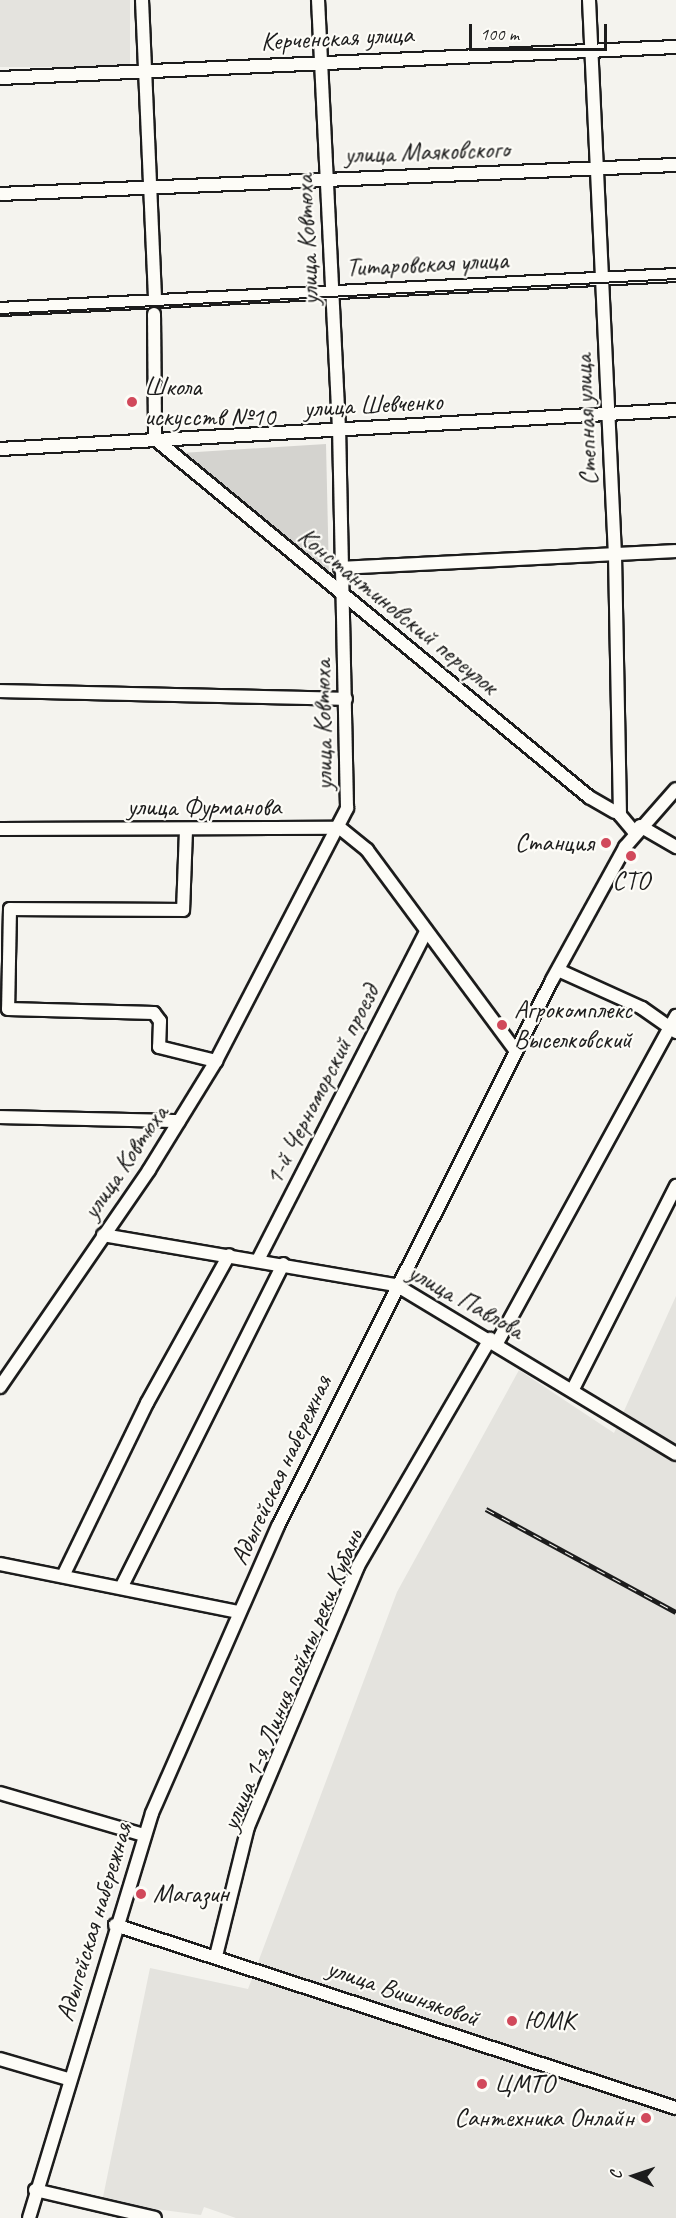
<!DOCTYPE html>
<html>
<head>
<meta charset="utf-8">
<style>
	body { margin:0 }
	#map { position:relative; width:676px; height:2218px; overflow:hidden; background:#f4f3ee; font-family:Caveat,sans-serif }
	div>[style] { position:absolute }
	[style*='--x'] { left:calc(var(--x)*1px); top:calc(var(--y)*1px); width:calc(var(--w)*1px); rotate:calc(var(--a)*1deg) }
	.built>* { inset:0; background:#e4e3de; transform-origin:0 0 }
	.green>* { inset:0; background:#d4d3cf }
	.roads { filter:drop-shadow(2px 0 #1c1c1c) drop-shadow(-2px 0 #1c1c1c) drop-shadow(0 2px #1c1c1c) drop-shadow(0 -2px #1c1c1c) }
	.minor>* { height:12px; margin:-6px; padding:0 6px; transform-origin:6px; border-radius:6px; background:#fdfcf7 }
	.tram>* { height:1.5px; margin:-0.75px; padding:0 0.75px; transform-origin:0.75px; border-radius:0.75px; background:#1c1c1c }
	.rail>* { height:5px; margin-top:-2.5px; transform-origin:0; background:repeating-linear-gradient(90deg,#fdfcf7 0 9px,#1c1c1c 0 18px); box-sizing:border-box; border-block:2px solid #1c1c1c }
	.dots>* { width:16px; height:16px; translate:-50% -50%; box-sizing:border-box; border:3px solid #fdfcf7; border-radius:50% }
	span { translate:-50% -50%; white-space:nowrap; text-align:center; line-height:1.15; -webkit-text-stroke:4.5px #fdfcf7; paint-order:stroke }
	.street-label { font-size:26px; color:#1c1c1c }
	.poi-label { font-size:26px; color:#1c1c1c }
	.left { translate:0 -50%; text-align:left }
	.right { translate:-100% -50%; text-align:right }
	.north { position:absolute; left:604px; top:2146px; width:60px; height:60px; -webkit-text-stroke:4px #fdfcf7; paint-order:stroke; rotate:273deg; font-size:16px; font-weight:700; line-height:24px; text-align:center; color:#1c1c1c }
	.north::after { content:''; display:block; margin:auto; width:21px; height:27px; background:#1c1c1c; clip-path:polygon(50% 0,100% 100%,50% 72%,0 100%) }
	.scale { position:absolute; left:469px; top:24px; width:138px; height:27px; box-sizing:border-box; border:3px solid #1c1c1c; border-top:0; padding-left:8px; font-size:18px; line-height:21px; white-space:nowrap; color:#1c1c1c; -webkit-text-stroke:4px #fdfcf7; paint-order:stroke }
</style>
</head>
<body>
<div id="map">
	<div class="built">
		<div style="left:0;top:0;width:130px;height:67px"></div>
		<div style="clip-path:polygon(676px 1296px,676px 2218px,236px 2218px,204px 2207px,201px 2215px,102px 2202px,150px 1968px,248px 1989px,397px 1592px,519px 1370px,614px 1433px)"></div>
	</div>
	<div class="green">
		<div style="clip-path:polygon(326px 444px,329px 576px,181px 453px)"></div>
	</div>
	<div class="roads">
		<div class="minor">
			<div style="--x:142;--y:0;--w:300;--a:87.5"></div>
			<div style="--x:589;--y:0;--w:556;--a:87.32"></div>
			<div style="--x:615;--y:555;--w:260;--a:88.9"></div>
			<div style="--x:620;--y:815;--w:23;--a:50"></div>
			<div style="--x:0;--y:78;--w:677;--a:-2.63"></div>
			<div style="--x:0;--y:194;--w:677;--a:-2.46"></div>
			<div style="--x:0;--y:309;--w:677;--a:-2.88"></div>
			<div style="--x:154;--y:314;--w:125;--a:89.5"></div>
			<div style="--x:155;--y:439;--w:563;--a:39.52"></div>
			<div style="--x:589;--y:797;--w:30;--a:30"></div>
			<div style="--x:0;--y:449;--w:677;--a:-3.3"></div>
			<div style="--x:340;--y:568;--w:336;--a:-2.9"></div>
			<div style="--x:0;--y:691;--w:346;--a:1.3"></div>
			<div style="--x:640;--y:826;--w:42;--a:30.3"></div>
			<div style="--x:0;--y:829;--w:340;--a:-0.2"></div>
			<div style="--x:340;--y:828;--w:35;--a:39"></div>
			<div style="--x:367;--y:850;--w:250;--a:53.5"></div>
			<div style="--x:186;--y:830;--w:80;--a:92.1"></div>
			<div style="--x:183;--y:910;--w:173;--a:-179.7"></div>
			<div style="--x:10;--y:909;--w:100;--a:91.1"></div>
			<div style="--x:8;--y:1009;--w:146;--a:1.6"></div>
			<div style="--x:154;--y:1013;--w:10;--a:53"></div>
			<div style="--x:160;--y:1021;--w:26;--a:92"></div>
			<div style="--x:159;--y:1047;--w:59;--a:13.8"></div>
			<div style="--x:558;--y:970;--w:92;--a:24.3"></div>
			<div style="--x:642;--y:1008;--w:42;--a:35.2"></div>
			<div style="--x:0;--y:1117;--w:179;--a:1.3"></div>
			<div style="--x:103;--y:1235;--w:297;--a:9.7"></div>
			<div style="--x:396;--y:1285;--w:327;--a:31.1"></div>
			<div style="--x:258;--y:1260;--w:369;--a:-62.9"></div>
			<div style="--x:497;--y:1343;--w:373;--a:-61.3"></div>
			<div style="--x:0;--y:1387;--w:263;--a:-55.5"></div>
			<div style="--x:149;--y:1170;--w:128;--a:-58.4"></div>
			<div style="--x:216;--y:1061;--w:285;--a:-62.6"></div>
			<div style="--x:347;--y:808;--w:379;--a:-91.2"></div>
			<div style="--x:339;--y:429;--w:430;--a:-92.8"></div>
			<div style="--x:573;--y:1389;--w:228;--a:-63.1"></div>
			<div style="--x:0;--y:1564;--w:244;--a:11.4"></div>
			<div style="--x:63;--y:1576;--w:192;--a:-64.1"></div>
			<div style="--x:147;--y:1403;--w:169;--a:-61"></div>
			<div style="--x:122;--y:1586;--w:360;--a:-63.4"></div>
			<div style="--x:0;--y:1793;--w:150;--a:16.3"></div>
			<div style="--x:115;--y:1925;--w:590;--a:18.07"></div>
			<div style="--x:216;--y:1956;--w:133;--a:-76.1"></div>
			<div style="--x:248;--y:1827;--w:283;--a:-67.1"></div>
			<div style="--x:358;--y:1566;--w:263;--a:-59.8"></div>
			<div style="--x:0;--y:2059;--w:71;--a:16.4"></div>
			<div style="--x:35;--y:2190;--w:123;--a:13.1"></div>
			<div style="--x:29;--y:2218;--w:423;--a:-73.1"></div>
			<div style="--x:152;--y:1813;--w:313;--a:-66.3"></div>
			<div style="--x:278;--y:1526;--w:611;--a:-63.35"></div>
			<div style="--x:552;--y:980;--w:152;--a:-61.2"></div>
			<div style="--x:625;--y:847;--w:77;--a:-48.7"></div>
		</div>
	</div>
	<div class="tram">
		<div style="--x:0;--y:314;--w:677;--a:-2.96"></div>
	</div>
	<div class="rail">
		<div style="--x:486;--y:1509;--w:216;--a:28.5"></div>
	</div>
	<div class="dots">
		<div style="left:132px;top:402px;background:#d1495b"></div>
		<div style="left:606px;top:843px;background:#d1495b"></div>
		<div style="left:631px;top:856px;background:#d1495b"></div>
		<div style="left:502px;top:1025px;background:#d1495b"></div>
		<div style="left:141px;top:1894px;background:#d1495b"></div>
		<div style="left:512px;top:2021px;background:#d1495b"></div>
		<div style="left:482px;top:2084px;background:#d1495b"></div>
		<div style="left:646px;top:2118px;background:#d1495b"></div>
	</div>
	<div class="street-label">
		<span style="left:337px;top:38px;rotate:-3deg">Керченская улица</span>
		<span style="left:427px;top:152px;rotate:-2deg">улица Маяковского</span>
		<span style="left:307px;top:240px;rotate:-93deg">улица Ковтюха</span>
		<span style="left:427px;top:264px;rotate:-3deg">Титаровская улица</span>
		<span style="left:373px;top:405px;rotate:-3deg">улица Шевченко</span>
		<span style="left:586px;top:420px;rotate:-93deg">Степная улица</span>
		<span style="left:398px;top:611px;rotate:39deg">Константиновский переулок</span>
		<span style="left:323px;top:725px;rotate:-91deg">улица Ковтюха</span>
		<span style="left:204px;top:807px">улица Фурманова</span>
		<span style="left:322px;top:1085px;rotate:-63deg">1-й Черноморский проезд</span>
		<span style="left:125px;top:1162px;rotate:-56deg">улица Ковтюха</span>
		<span style="left:466px;top:1301px;rotate:29deg">улица Павлова</span>
		<span style="left:281px;top:1470px;rotate:-65deg">Адыгейская набережная</span>
		<span style="left:292px;top:1680px;rotate:-67deg">улица 1-я Линия поймы реки Кубань</span>
		<span style="left:94px;top:1922px;rotate:-73deg">Адыгейская набережная</span>
		<span style="left:403px;top:1993px;rotate:19deg">улица Вишняковой</span>
	</div>
	<div class="poi-label">
		<span class="left" style="left:144px;top:402px">Школа<br>искусств №10</span>
		<span class="right" style="left:594px;top:843px">Станция</span>
		<span style="left:631px;top:881px">СТО</span>
		<span class="left" style="left:514px;top:1025px">Агрокомплекс<br>Выселковский</span>
		<span class="left" style="left:153px;top:1894px">Магазин</span>
		<span class="left" style="left:524px;top:2021px">ЮМК</span>
		<span class="left" style="left:494px;top:2084px">ЦМТО</span>
		<span class="right" style="left:634px;top:2118px">Сантехника Онлайн</span>
	</div>
	<div class="north">С</div>
	<div class="scale">100 m</div>
</div>
</body>
</html>
